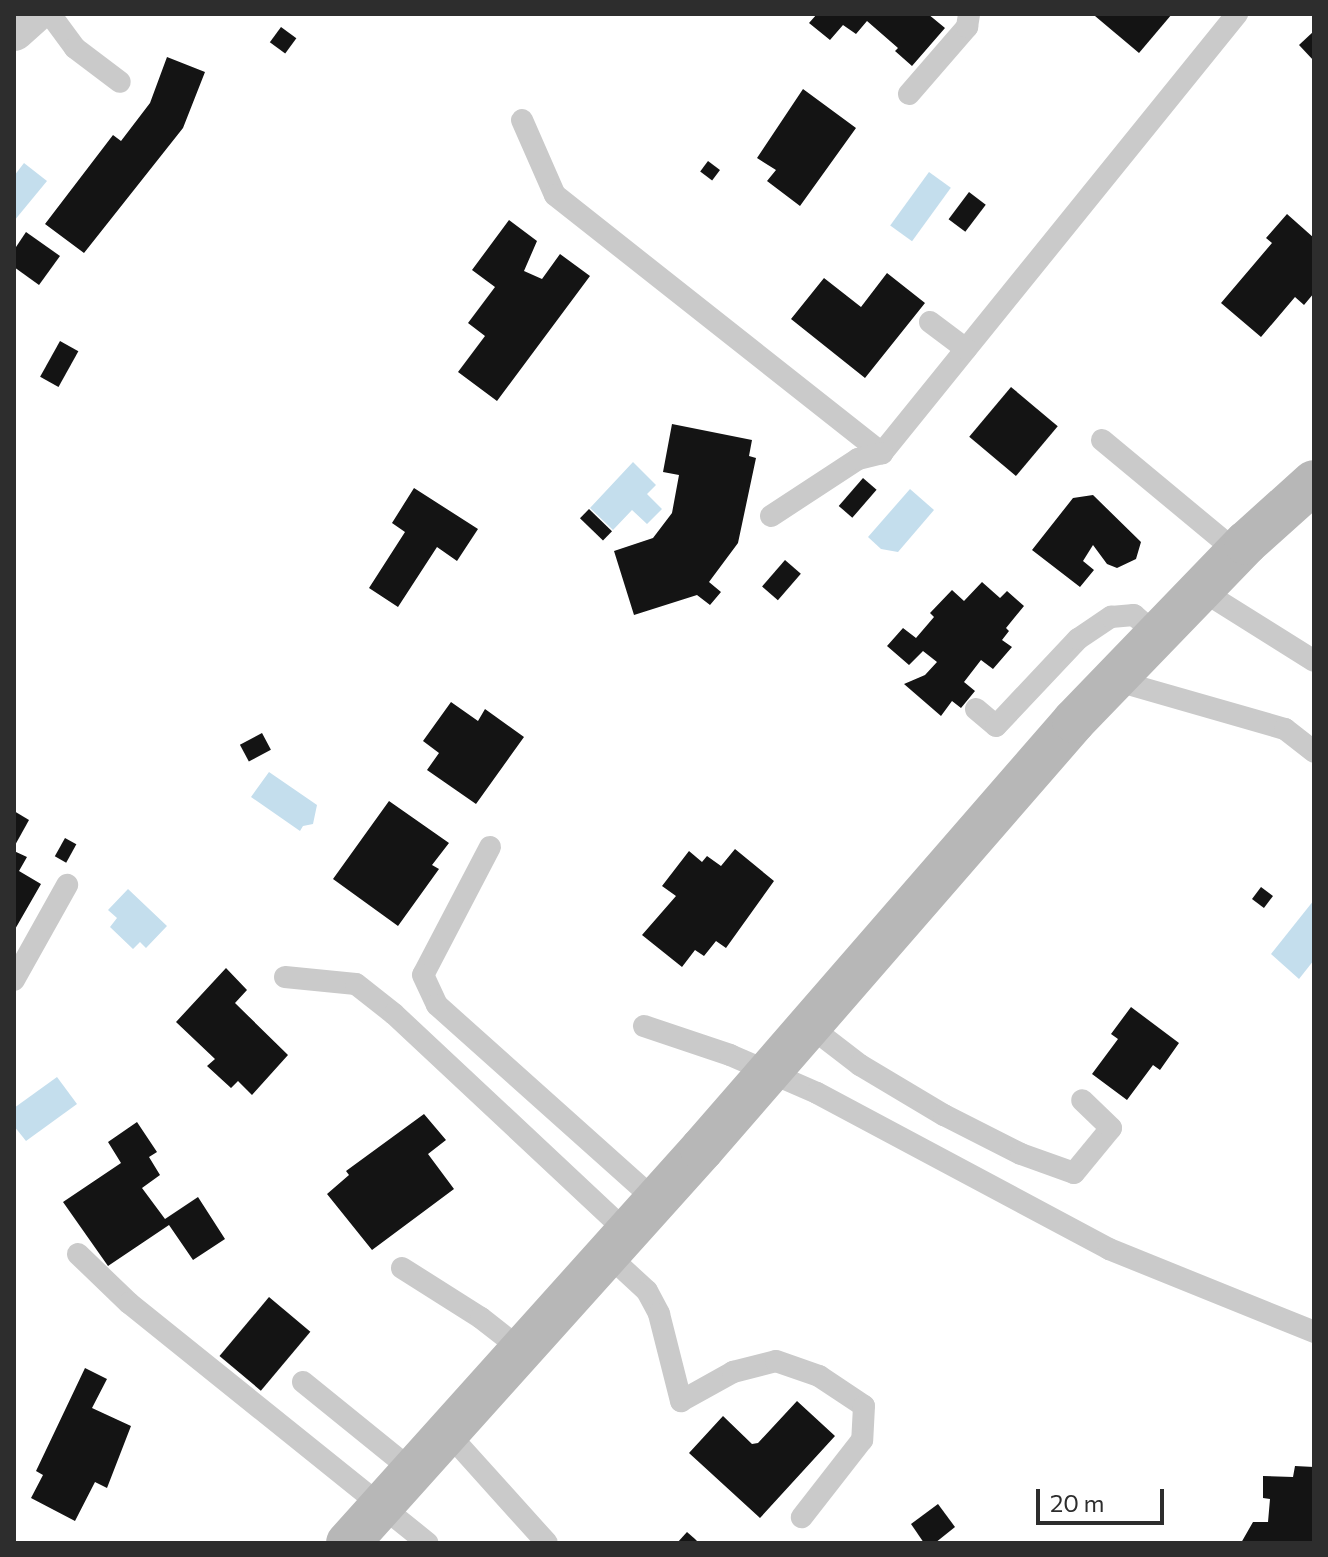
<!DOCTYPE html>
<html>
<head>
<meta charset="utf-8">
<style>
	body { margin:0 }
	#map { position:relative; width:1328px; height:1557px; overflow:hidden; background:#fff; font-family:Commissioner,sans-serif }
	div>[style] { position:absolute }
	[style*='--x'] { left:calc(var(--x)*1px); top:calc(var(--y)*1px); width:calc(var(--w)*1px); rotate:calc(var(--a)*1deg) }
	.water>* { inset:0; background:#c4deed; transform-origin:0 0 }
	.building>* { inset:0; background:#141414; transform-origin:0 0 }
	.lane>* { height:22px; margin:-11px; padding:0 11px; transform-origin:11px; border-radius:11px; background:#cacaca }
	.street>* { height:42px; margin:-21px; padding:0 21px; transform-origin:21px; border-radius:21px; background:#cacaca }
	.secondary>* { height:44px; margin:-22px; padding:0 22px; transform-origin:22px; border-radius:22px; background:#b7b7b7 }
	span { translate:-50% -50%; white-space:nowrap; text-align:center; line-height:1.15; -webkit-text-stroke:8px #fff; paint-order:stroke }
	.frame { position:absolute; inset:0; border:16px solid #2d2d2d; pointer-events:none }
	.scale { position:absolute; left:1036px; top:1489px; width:128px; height:36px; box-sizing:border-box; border:4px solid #2d2d2d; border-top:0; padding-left:10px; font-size:24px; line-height:28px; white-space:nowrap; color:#2d2d2d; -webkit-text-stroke:6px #fff; paint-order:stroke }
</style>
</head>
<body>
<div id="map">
	<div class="water">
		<div style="clip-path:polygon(24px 163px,47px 181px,14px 221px,14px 176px)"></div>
		<div style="left:929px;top:172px;width:27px;height:66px;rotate:36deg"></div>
		<div style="clip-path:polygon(633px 462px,656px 485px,647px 494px,662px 509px,647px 524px,632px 510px,613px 530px,590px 508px)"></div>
		<div style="clip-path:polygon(910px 489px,934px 510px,898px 552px,881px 549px,868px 537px)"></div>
		<div style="clip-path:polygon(269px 772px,317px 805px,313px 824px,303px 826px,300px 831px,251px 797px)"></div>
		<div style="clip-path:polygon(128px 889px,167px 926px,146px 948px,140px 942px,133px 949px,110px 927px,117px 918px,108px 910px)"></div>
		<div style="clip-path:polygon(1314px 900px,1314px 960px,1299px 979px,1271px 954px)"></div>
		<div style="clip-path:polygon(57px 1077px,77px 1104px,26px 1141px,14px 1126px,14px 1108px)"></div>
	</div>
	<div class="building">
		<div style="clip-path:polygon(817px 14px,928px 14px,945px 28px,912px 66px,895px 51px,898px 48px,867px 21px,856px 34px,843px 25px,830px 40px,809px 23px)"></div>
		<div style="clip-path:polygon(1097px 14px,1172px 14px,1139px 53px,1095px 16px)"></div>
		<div style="left:281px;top:27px;width:19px;height:19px;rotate:36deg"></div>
		<div style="clip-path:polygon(1314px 31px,1314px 61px,1299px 45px)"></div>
		<div style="clip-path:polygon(167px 57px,205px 72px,183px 128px,84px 253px,45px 224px,113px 135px,121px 141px,150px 103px)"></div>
		<div style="clip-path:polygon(803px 89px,856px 128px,800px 206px,767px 181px,776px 170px,757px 158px)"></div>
		<div style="left:708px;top:161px;width:15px;height:13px;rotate:37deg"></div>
		<div style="left:969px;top:192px;width:21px;height:34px;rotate:37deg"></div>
		<div style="clip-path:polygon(1287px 214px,1314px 238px,1314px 293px,1304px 305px,1295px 297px,1261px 337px,1221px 303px,1272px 243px,1266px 238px)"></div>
		<div style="clip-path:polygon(509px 220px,537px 241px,524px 271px,542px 279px,560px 254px,590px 276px,497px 401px,458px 372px,485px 336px,468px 323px,495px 287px,472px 270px)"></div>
		<div style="clip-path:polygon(26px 232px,60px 256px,39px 285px,14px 267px,14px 250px)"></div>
		<div style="clip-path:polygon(887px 273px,925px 303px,865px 378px,791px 319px,824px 278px,861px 307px)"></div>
		<div style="left:60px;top:341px;width:21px;height:41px;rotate:29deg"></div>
		<div style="left:1011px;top:387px;width:61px;height:65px;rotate:40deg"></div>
		<div style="clip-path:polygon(672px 424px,752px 440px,749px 456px,756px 458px,738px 543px,709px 582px,721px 592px,710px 605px,697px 595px,634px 615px,614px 551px,653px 538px,672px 513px,679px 475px,663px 472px)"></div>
		<div style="left:863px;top:478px;width:18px;height:37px;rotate:41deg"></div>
		<div style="clip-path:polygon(414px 488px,478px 529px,457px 561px,437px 547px,398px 607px,369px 588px,405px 532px,392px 523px)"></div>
		<div style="clip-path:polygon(1093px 495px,1141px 542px,1136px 559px,1117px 568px,1107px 564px,1093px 545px,1083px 561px,1094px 570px,1080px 587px,1032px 550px,1073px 498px)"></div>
		<div style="left:589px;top:509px;width:32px;height:13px;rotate:44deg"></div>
		<div style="left:785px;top:560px;width:21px;height:35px;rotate:41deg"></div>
		<div style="clip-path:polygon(982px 582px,1000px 598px,1007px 591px,1024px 606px,1006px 628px,1009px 631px,1002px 640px,1012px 647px,993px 669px,981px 660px,964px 682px,975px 691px,961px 708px,952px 701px,941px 716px,904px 684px,925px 675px,937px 662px,923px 651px,909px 665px,887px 646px,903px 628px,916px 638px,934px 617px,930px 613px,952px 590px,964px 601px)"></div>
		<div style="clip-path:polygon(451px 702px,478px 721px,485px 709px,524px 737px,476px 804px,427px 770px,439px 753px,423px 741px)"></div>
		<div style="left:262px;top:733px;width:19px;height:25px;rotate:62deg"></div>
		<div style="clip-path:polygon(389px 801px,449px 843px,432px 865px,439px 869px,398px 926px,333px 879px)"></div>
		<div style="clip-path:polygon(14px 811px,29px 820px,14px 847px)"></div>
		<div style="left:65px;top:838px;width:13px;height:21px;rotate:29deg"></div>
		<div style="clip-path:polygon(735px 849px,774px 881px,726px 948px,716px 941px,704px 956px,695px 950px,682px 967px,642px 935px,676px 896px,662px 886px,689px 851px,702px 862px,707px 856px,721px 866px)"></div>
		<div style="clip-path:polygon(14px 851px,27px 857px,19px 871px,41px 884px,14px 931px)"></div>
		<div style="left:1261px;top:887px;width:15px;height:15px;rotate:37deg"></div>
		<div style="clip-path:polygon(226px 968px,247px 990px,235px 1003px,288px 1055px,252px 1095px,238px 1081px,231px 1088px,207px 1066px,215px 1059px,176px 1022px)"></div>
		<div style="clip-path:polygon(1131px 1007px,1179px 1043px,1160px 1070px,1153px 1065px,1127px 1100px,1092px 1074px,1118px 1039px,1111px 1034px)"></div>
		<div style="clip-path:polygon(424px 1114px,446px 1140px,428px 1154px,454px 1189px,372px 1250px,327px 1194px,349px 1175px,346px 1171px)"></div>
		<div style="clip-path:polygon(137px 1122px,157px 1152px,149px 1157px,160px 1175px,142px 1188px,165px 1219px,198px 1197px,225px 1239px,193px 1260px,169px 1225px,108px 1266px,63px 1202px,121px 1163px,108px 1142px)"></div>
		<div style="left:269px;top:1297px;width:54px;height:77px;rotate:40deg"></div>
		<div style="clip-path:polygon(85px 1368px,107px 1379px,92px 1408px,131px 1426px,107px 1488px,95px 1482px,75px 1521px,31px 1498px,43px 1475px,36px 1471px)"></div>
		<div style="clip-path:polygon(797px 1401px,835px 1436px,760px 1518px,689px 1453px,723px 1416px,752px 1444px,758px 1443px)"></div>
		<div style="clip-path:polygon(1295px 1466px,1314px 1467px,1314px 1543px,1241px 1543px,1253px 1522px,1268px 1522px,1270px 1499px,1263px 1498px,1263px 1476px,1293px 1477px)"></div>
		<div style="clip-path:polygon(938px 1504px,955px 1527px,935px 1543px,924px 1543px,911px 1524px)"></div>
		<div style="clip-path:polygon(687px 1532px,695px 1539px,699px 1543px,677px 1543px)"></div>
	</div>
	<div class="lane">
		<div style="--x:50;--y:14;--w:42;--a:53.7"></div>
		<div style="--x:75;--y:48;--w:56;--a:37.1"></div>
		<div style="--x:909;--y:94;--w:89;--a:-49.1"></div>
		<div style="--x:967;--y:27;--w:13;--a:-81"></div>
		<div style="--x:522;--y:120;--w:82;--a:66.3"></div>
		<div style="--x:555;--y:195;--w:417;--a:38.3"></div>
		<div style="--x:882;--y:453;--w:565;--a:-51.04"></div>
		<div style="--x:930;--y:322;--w:45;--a:36.9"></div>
		<div style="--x:1102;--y:440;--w:175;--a:39.7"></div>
		<div style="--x:771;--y:516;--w:104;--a:-33.2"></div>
		<div style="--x:858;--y:459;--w:25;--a:-14"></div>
		<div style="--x:1201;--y:590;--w:133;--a:32.1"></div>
		<div style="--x:1114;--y:680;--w:178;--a:16"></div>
		<div style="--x:1285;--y:729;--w:37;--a:38"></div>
		<div style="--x:976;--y:709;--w:26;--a:40"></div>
		<div style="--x:996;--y:726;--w:120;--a:-46.7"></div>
		<div style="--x:1078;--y:639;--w:40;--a:-34"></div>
		<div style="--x:1111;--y:617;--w:23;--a:-5"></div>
		<div style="--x:1134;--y:615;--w:30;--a:41"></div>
		<div style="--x:490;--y:847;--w:144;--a:117.6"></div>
		<div style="--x:423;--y:975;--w:33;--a:65"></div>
		<div style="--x:437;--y:1005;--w:292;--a:41.8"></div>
		<div style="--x:285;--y:977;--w:71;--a:5.6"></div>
		<div style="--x:356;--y:984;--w:48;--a:38.3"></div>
		<div style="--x:394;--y:1014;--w:319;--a:43.1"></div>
		<div style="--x:14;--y:980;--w:109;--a:-60.8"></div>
		<div style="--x:808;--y:1025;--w:66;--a:37.6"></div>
		<div style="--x:860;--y:1065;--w:98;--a:30.8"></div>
		<div style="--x:944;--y:1115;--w:86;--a:26.9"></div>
		<div style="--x:1021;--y:1154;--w:56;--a:19.7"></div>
		<div style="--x:1074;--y:1173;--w:58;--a:-50.6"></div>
		<div style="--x:1111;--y:1128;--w:40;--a:-136"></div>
		<div style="--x:644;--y:1026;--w:91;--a:18.6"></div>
		<div style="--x:730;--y:1055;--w:95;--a:23.6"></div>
		<div style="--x:817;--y:1093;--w:331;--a:28.1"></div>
		<div style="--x:1109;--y:1249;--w:221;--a:22"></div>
		<div style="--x:78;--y:1254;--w:71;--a:43.9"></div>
		<div style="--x:129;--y:1303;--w:383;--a:38.8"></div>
		<div style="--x:607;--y:1254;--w:54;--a:42.8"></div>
		<div style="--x:647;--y:1291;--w:26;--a:62"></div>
		<div style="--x:659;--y:1314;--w:90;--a:75.8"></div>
		<div style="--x:681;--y:1401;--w:60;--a:-29.1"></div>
		<div style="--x:733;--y:1372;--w:44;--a:-14.3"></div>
		<div style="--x:776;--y:1361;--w:46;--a:19.2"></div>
		<div style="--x:819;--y:1376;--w:54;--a:33.7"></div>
		<div style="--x:864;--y:1406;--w:34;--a:93"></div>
		<div style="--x:862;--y:1440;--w:98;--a:127.9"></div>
		<div style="--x:402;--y:1268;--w:93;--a:32.3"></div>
		<div style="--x:481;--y:1318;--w:52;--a:38"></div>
		<div style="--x:303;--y:1382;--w:141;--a:39"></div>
		<div style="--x:447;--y:1432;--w:149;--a:48"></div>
	</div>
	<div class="street">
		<div style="--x:14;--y:30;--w:24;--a:-42"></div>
	</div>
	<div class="secondary">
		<div style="--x:348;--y:1543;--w:530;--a:-48.06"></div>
		<div style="--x:702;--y:1149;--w:567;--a:-49"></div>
		<div style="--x:1074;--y:721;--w:248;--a:-46"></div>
		<div style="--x:1246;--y:543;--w:91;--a:-41.9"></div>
	</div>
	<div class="frame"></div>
	<div class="scale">20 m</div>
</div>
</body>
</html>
